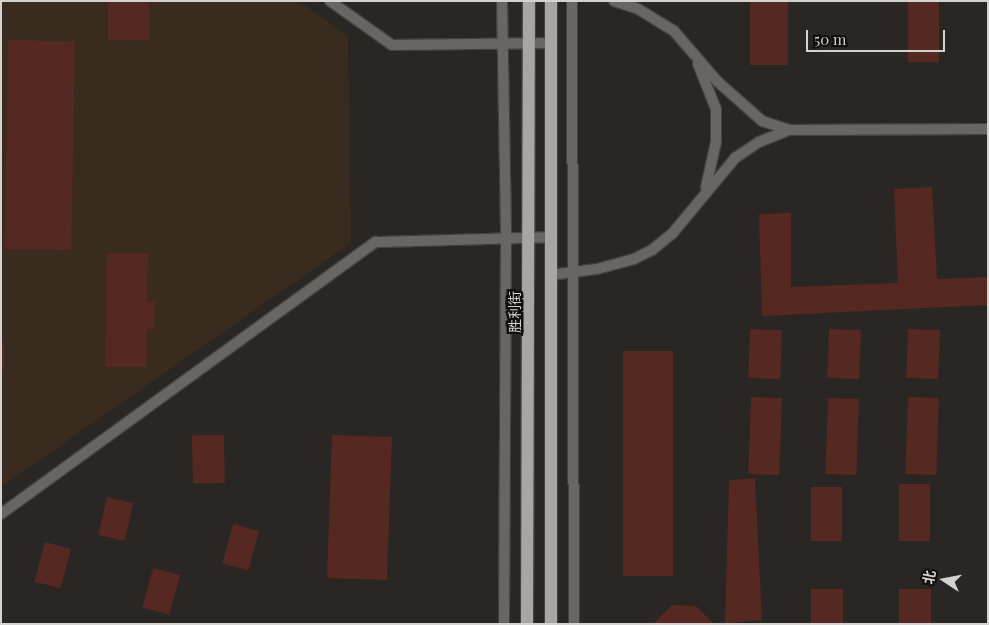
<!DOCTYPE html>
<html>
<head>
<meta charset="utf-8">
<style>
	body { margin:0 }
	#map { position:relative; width:989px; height:625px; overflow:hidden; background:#2a2623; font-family:"Playfair Display","Noto Sans SC",serif }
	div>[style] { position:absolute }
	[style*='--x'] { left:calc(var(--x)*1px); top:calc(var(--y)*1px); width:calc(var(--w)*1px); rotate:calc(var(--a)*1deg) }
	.commercial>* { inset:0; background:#392b1e }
	.building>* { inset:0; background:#552821; transform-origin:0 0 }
	.roads { filter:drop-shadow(1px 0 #45413f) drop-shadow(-1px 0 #45413f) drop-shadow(0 1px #45413f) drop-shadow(0 -1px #45413f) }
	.minor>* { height:10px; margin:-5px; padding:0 5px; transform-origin:5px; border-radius:5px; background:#676664 }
	.primary>* { height:12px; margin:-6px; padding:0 6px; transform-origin:6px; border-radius:6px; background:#a8a6a1 }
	span { translate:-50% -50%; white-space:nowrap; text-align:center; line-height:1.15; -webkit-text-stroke:5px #110f0e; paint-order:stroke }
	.street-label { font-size:14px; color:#d4d1cf }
	.frame { position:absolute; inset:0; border:2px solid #d4d1cf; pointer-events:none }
	.north { position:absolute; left:919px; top:555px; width:50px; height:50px; -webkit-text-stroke:4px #110f0e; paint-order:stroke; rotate:281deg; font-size:14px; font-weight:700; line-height:20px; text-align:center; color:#d4d1cf }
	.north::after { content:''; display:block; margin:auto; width:18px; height:22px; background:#d4d1cf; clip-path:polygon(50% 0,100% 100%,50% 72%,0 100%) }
	.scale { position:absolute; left:806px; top:30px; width:139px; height:22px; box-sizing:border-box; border:2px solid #d4d1cf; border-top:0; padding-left:6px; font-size:15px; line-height:18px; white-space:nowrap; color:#d4d1cf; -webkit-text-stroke:4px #110f0e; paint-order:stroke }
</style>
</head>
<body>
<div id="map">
	<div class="commercial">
		<div style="clip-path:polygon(1px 1px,299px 1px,348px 36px,351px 243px,1px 487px)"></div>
	</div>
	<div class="building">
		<div style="left:108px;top:1px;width:41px;height:39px"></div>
		<div style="left:750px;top:1px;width:38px;height:64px"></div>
		<div style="left:908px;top:1px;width:31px;height:61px"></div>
		<div style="left:8px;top:40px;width:67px;height:209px;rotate:1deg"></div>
		<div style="clip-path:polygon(932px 187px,937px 279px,988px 277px,988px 305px,762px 316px,759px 214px,791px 213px,791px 287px,898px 283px,894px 189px)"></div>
		<div style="clip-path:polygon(107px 253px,148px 254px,147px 302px,155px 301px,154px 329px,147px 329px,146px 367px,105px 367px)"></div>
		<div style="left:750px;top:329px;width:32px;height:49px;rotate:2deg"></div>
		<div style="left:829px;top:329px;width:32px;height:49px;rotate:2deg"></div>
		<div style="left:908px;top:329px;width:32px;height:49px;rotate:2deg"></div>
		<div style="left:1px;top:343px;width:3px;height:27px"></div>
		<div style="left:673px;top:351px;width:225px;height:50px;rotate:90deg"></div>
		<div style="left:751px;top:397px;width:31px;height:77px;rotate:2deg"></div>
		<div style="left:908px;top:397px;width:31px;height:77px;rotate:2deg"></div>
		<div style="left:828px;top:398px;width:31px;height:76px;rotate:2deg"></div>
		<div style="left:224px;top:435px;width:48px;height:32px;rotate:89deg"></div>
		<div style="left:332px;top:435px;width:60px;height:143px;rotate:2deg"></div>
		<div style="clip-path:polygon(755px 478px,762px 620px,725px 623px,729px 480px)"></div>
		<div style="left:899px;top:484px;width:31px;height:57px"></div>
		<div style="left:811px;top:487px;width:31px;height:54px"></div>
		<div style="left:107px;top:497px;width:27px;height:39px;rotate:13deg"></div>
		<div style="left:233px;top:524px;width:27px;height:41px;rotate:15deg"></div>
		<div style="left:45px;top:542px;width:27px;height:41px;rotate:15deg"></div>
		<div style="left:153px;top:568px;width:28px;height:41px;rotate:15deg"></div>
		<div style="left:811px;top:589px;width:32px;height:35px"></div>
		<div style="left:899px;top:589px;width:32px;height:35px"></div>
		<div style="clip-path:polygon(672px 605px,696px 606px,714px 624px,653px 624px)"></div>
	</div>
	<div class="roads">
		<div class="minor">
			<div style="--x:330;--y:1;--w:76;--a:35.4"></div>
			<div style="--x:392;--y:45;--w:160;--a:-0.7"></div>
			<div style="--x:502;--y:1;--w:237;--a:89"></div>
			<div style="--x:506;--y:238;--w:386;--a:90.3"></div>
			<div style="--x:572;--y:1;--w:623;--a:89.82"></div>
			<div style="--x:614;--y:1;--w:25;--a:18"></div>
			<div style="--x:638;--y:9;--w:42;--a:31.4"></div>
			<div style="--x:674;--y:31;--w:66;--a:49.3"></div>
			<div style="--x:717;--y:81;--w:60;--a:41.6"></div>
			<div style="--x:762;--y:121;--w:28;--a:18"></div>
			<div style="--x:789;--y:130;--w:199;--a:-0.3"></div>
			<div style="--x:698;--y:64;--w:48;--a:68.2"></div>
			<div style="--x:716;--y:109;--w:33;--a:90"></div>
			<div style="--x:716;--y:142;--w:46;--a:102.5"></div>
			<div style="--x:551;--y:275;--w:46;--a:-7.4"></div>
			<div style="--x:597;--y:269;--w:38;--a:-15"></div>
			<div style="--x:634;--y:259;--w:20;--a:-27"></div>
			<div style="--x:652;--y:250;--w:26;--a:-39"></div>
			<div style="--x:672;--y:234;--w:99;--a:-50.3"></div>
			<div style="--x:735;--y:158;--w:29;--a:-34"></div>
			<div style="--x:759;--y:142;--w:32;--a:-22"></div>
			<div style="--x:1;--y:514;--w:463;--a:-36"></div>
			<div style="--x:376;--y:242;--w:176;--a:-1.6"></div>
		</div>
		<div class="primary">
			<div style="--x:551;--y:1;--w:623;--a:90"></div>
			<div style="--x:527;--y:624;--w:623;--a:-89.82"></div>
		</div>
	</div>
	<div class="street-label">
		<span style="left:515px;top:312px;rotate:-90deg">胜利街</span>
	</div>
	<div class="frame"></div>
	<div class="north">北</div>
	<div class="scale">50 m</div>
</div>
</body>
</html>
